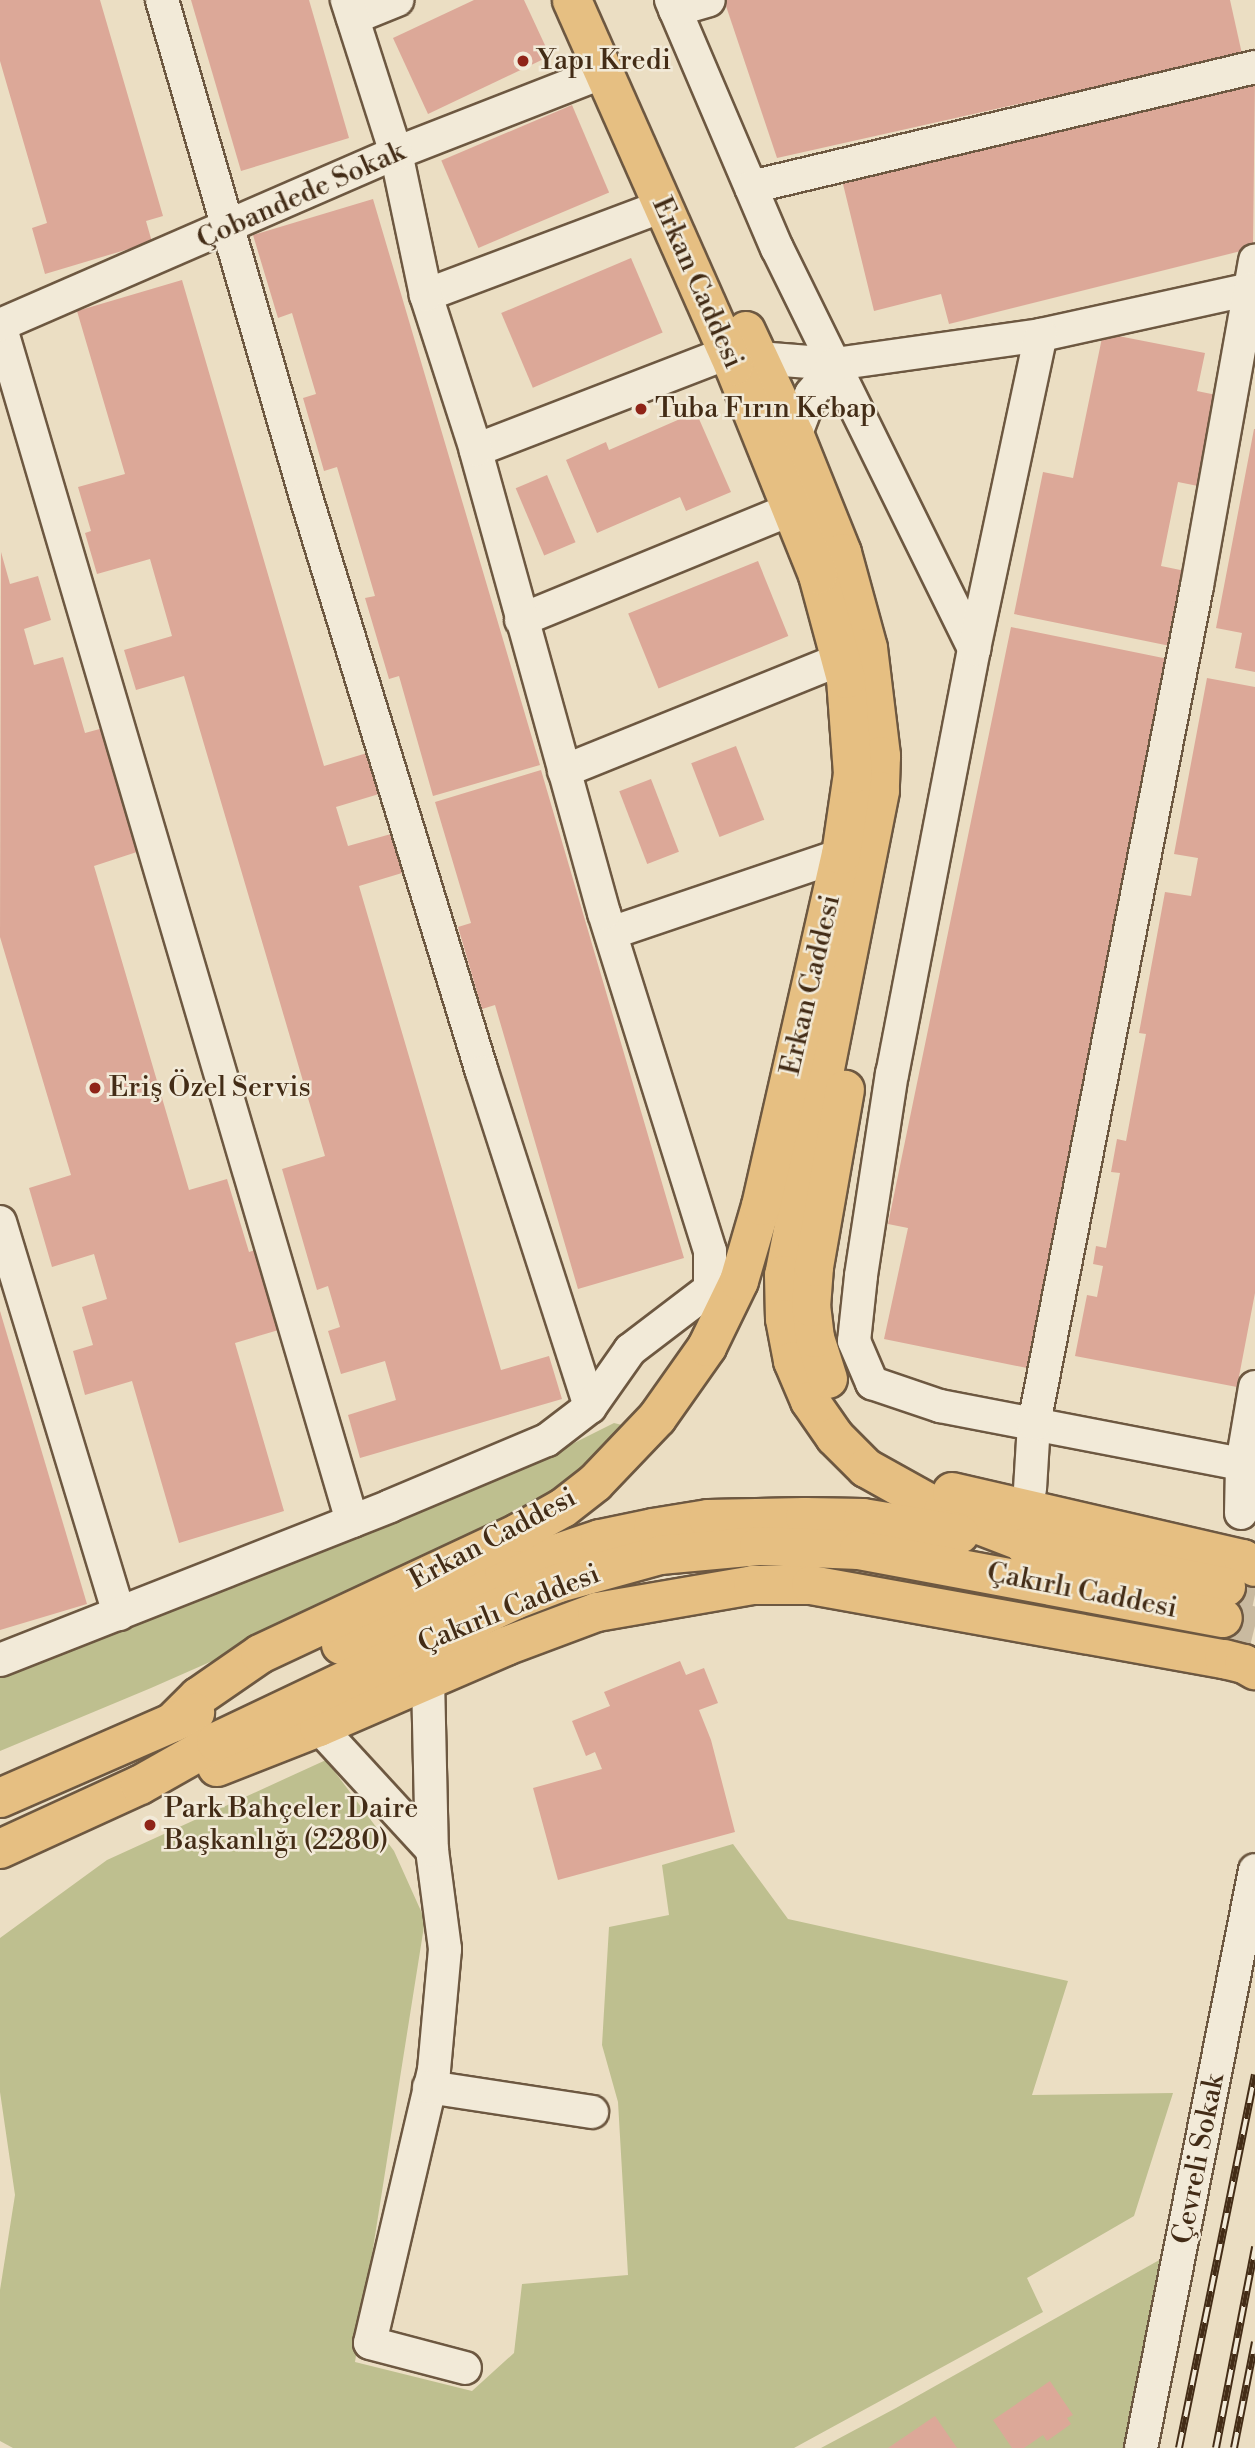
<!DOCTYPE html>
<html>
<head>
<meta charset="utf-8">
<style>
	body { margin:0 }
	#map { position:relative; width:1255px; height:2448px; overflow:hidden; background:#ebdec3; font-family:"Libre Bodoni",serif }
	div>[style] { position:absolute }
	[style*='--x'] { left:calc(var(--x)*1px); top:calc(var(--y)*1px); width:calc(var(--w)*1px); rotate:calc(var(--a)*1deg) }
	.green>* { inset:0; background:#bebf8f }
	.building>* { inset:0; background:#dca898; transform-origin:0 0 }
	.major-tunnel>* { height:38px; margin-top:-19px; transform-origin:0; background:repeating-linear-gradient(90deg,#c9baa0 0 38px,transparent 0 57px) }
	.roads { filter:drop-shadow(2px 0 #6d5841) drop-shadow(-2px 0 #6d5841) drop-shadow(0 2px #6d5841) drop-shadow(0 -2px #6d5841) }
	.minor>* { height:32px; margin:-16px; padding:0 16px; transform-origin:16px; border-radius:16px; background:#f2ead8 }
	.major>* { height:38px; margin:-19px; padding:0 19px; transform-origin:19px; border-radius:19px; background:#e6bf82 }
	.rail>* { height:8px; margin-top:-4px; transform-origin:0; background:repeating-linear-gradient(90deg,#f2ead8 0 16px,#432c16 0 32px); box-sizing:border-box; border-block:2px solid #432c16 }
	.dots>* { width:19px; height:19px; translate:-50% -50%; box-sizing:border-box; border:4px solid #f2ead8; border-radius:50% }
	span { translate:-50% -50%; white-space:nowrap; text-align:center; line-height:1.15; -webkit-text-stroke:5px #f2ead8; paint-order:stroke }
	.poi-label { font-size:28px; color:#432c16 }
	.left { translate:0 -50%; text-align:left }
	.street-label { font-size:28px; color:#432c16 }
</style>
</head>
<body>
<div id="map">
	<div class="green">
		<div style="clip-path:polygon(614px 1423px,630px 1427px,570px 1481px,450px 1556px,151px 1688px,0 1751px,0 1676px,163px 1615px,548px 1456px)"></div>
		<div style="clip-path:polygon(326px 1760px,394px 1851px,425px 1920px,355px 2362px,472px 2391px,514px 2353px,522px 2284px,628px 2275px,618px 2102px,602px 2045px,609px 1927px,669px 1915px,662px 1865px,733px 1844px,788px 1919px,1068px 1981px,1032px 2095px,1173px 2093px,1134px 2216px,1027px 2278px,1043px 2312px,794px 2448px,13px 2448px,0 2441px,0 2290px,15px 2195px,0 2092px,0 1938px,107px 1860px)"></div>
		<div style="clip-path:polygon(1170px 2254px,1129px 2448px,821px 2448px,896px 2408px)"></div>
	</div>
	<div class="building">
		<div style="clip-path:polygon(0 0,100px 0,163px 216px,146px 221px,152px 242px,45px 274px,32px 228px,47px 223px,0 61px)"></div>
		<div style="clip-path:polygon(191px 0,309px 0,349px 138px,241px 171px)"></div>
		<div style="clip-path:polygon(474px 0,524px 0,550px 56px,428px 114px,393px 38px)"></div>
		<div style="clip-path:polygon(724px 0,1230px 0,1242px 54px,777px 158px)"></div>
		<div style="clip-path:polygon(1255px 78px,1253px 248px,949px 324px,941px 294px,874px 311px,842px 180px)"></div>
		<div style="left:572px;top:105px;width:95px;height:142px;rotate:67deg"></div>
		<div style="clip-path:polygon(373px 199px,540px 765px,433px 796px,399px 676px,389px 679px,365px 598px,375px 596px,337px 467px,324px 471px,303px 398px,316px 394px,292px 313px,278px 318px,253px 235px)"></div>
		<div style="left:631px;top:258px;width:81px;height:141px;rotate:67deg"></div>
		<div style="clip-path:polygon(182px 280px,324px 766px,367px 753px,379px 794px,336px 807px,348px 846px,391px 834px,402px 873px,359px 886px,501px 1370px,549px 1356px,562px 1399px,360px 1458px,348px 1415px,396px 1400px,385px 1361px,341px 1374px,328px 1331px,340px 1327px,328px 1286px,317px 1290px,282px 1169px,325px 1156px,184px 676px,136px 690px,124px 650px,172px 636px,150px 559px,97px 574px,85px 533px,91px 531px,78px 487px,125px 474px,77px 311px)"></div>
		<div style="clip-path:polygon(1103px 333px,1205px 353px,1197px 391px,1226px 397px,1208px 488px,1178px 482px,1161px 566px,1195px 573px,1180px 648px,1014px 614px,1043px 472px,1073px 478px)"></div>
		<div style="clip-path:polygon(696px 412px,731px 492px,686px 511px,680px 497px,597px 533px,566px 460px,606px 442px,609px 450px)"></div>
		<div style="clip-path:polygon(1254px 429px,1255px 429px,1255px 672px,1235px 668px,1242px 633px,1216px 628px)"></div>
		<div style="left:547px;top:475px;width:73px;height:34px;rotate:67deg"></div>
		<div style="clip-path:polygon(1px 552px,10px 584px,38px 576px,51px 620px,24px 629px,34px 665px,63px 657px,85px 733px,107px 727px,143px 850px,94px 866px,189px 1190px,227px 1179px,249px 1252px,258px 1249px,282px 1329px,235px 1343px,284px 1511px,179px 1543px,132px 1381px,85px 1395px,73px 1351px,93px 1345px,82px 1307px,107px 1299px,94px 1254px,52px 1267px,29px 1188px,71px 1175px,0 937px)"></div>
		<div style="left:758px;top:561px;width:81px;height:140px;rotate:68deg"></div>
		<div style="clip-path:polygon(1011px 627px,1178px 661px,1032px 1369px,884px 1339px,908px 1228px,888px 1224px)"></div>
		<div style="clip-path:polygon(1207px 678px,1255px 687px,1255px 1293px,1237px 1387px,1075px 1356px,1087px 1295px,1097px 1297px,1103px 1266px,1093px 1264px,1096px 1246px,1106px 1248px,1120px 1173px,1111px 1172px,1117px 1139px,1126px 1141px,1146px 1034px,1139px 1033px,1165px 892px,1191px 896px,1198px 858px,1174px 854px)"></div>
		<div style="left:736px;top:746px;width:79px;height:48px;rotate:69deg"></div>
		<div style="clip-path:polygon(541px 770px,684px 1258px,578px 1289px,495px 1005px,482px 1009px,458px 927px,471px 923px,435px 802px)"></div>
		<div style="left:651px;top:779px;width:78px;height:34px;rotate:69deg"></div>
		<div style="clip-path:polygon(0 1311px,87px 1604px,0 1630px)"></div>
		<div style="clip-path:polygon(680px 1661px,686px 1675px,704px 1668px,718px 1703px,699px 1710px,711px 1740px,735px 1832px,558px 1880px,533px 1788px,602px 1769px,595px 1752px,586px 1756px,572px 1721px,610px 1706px,604px 1692px)"></div>
		<div style="clip-path:polygon(1050px 2381px,1073px 2415px,1067px 2418px,1071px 2424px,1047px 2441px,1043px 2435px,1024px 2448px,1012px 2448px,993px 2420px)"></div>
		<div style="clip-path:polygon(935px 2416px,957px 2448px,888px 2448px)"></div>
	</div>
	<div class="major-tunnel">
		<div style="--x:1226;--y:1587;--w:30;--a:12"></div>
		<div style="--x:1223;--y:1618;--w:33;--a:14"></div>
	</div>
	<div class="roads">
		<div class="minor">
			<div style="--x:162;--y:0;--w:517;--a:73.84"></div>
			<div style="--x:306;--y:497;--w:601;--a:72.98"></div>
			<div style="--x:482;--y:1072;--w:352;--a:72.1"></div>
			<div style="--x:671;--y:0;--w:270;--a:66.9"></div>
			<div style="--x:777;--y:248;--w:447;--a:63.8"></div>
			<div style="--x:974;--y:649;--w:432;--a:100.9"></div>
			<div style="--x:892;--y:1073;--w:205;--a:98.7"></div>
			<div style="--x:861;--y:1276;--w:65;--a:96.1"></div>
			<div style="--x:854;--y:1341;--w:46;--a:66.8"></div>
			<div style="--x:872;--y:1383;--w:72;--a:18.7"></div>
			<div style="--x:940;--y:1406;--w:308;--a:10.9"></div>
			<div style="--x:675;--y:10;--w:35;--a:-16"></div>
			<div style="--x:353;--y:18;--w:48;--a:-22.2"></div>
			<div style="--x:751;--y:187;--w:518;--a:-13.39"></div>
			<div style="--x:426;--y:295;--w:253;--a:-20.6"></div>
			<div style="--x:0;--y:325;--w:1247;--a:73.6"></div>
			<div style="--x:0;--y:325;--w:432;--a:-23.5"></div>
			<div style="--x:396;--y:153;--w:223;--a:-21.3"></div>
			<div style="--x:758;--y:358;--w:77;--a:4.5"></div>
			<div style="--x:835;--y:364;--w:208;--a:-8"></div>
			<div style="--x:1041;--y:335;--w:214;--a:-12.4"></div>
			<div style="--x:1250;--y:289;--w:29;--a:-80"></div>
			<div style="--x:795;--y:436;--w:45;--a:-69.1"></div>
			<div style="--x:811;--y:394;--w:38;--a:-51"></div>
			<div style="--x:476;--y:450;--w:270;--a:-21.1"></div>
			<div style="--x:521;--y:620;--w:292;--a:-22.3"></div>
			<div style="--x:974;--y:649;--w:321;--a:-78"></div>
			<div style="--x:564;--y:771;--w:299;--a:-22"></div>
			<div style="--x:611;--y:933;--w:243;--a:-18.7"></div>
			<div style="--x:0;--y:1222;--w:410;--a:73.1"></div>
			<div style="--x:1030;--y:1489;--w:65;--a:-86.5"></div>
			<div style="--x:1034;--y:1424;--w:854;--a:-78.99"></div>
			<div style="--x:1197;--y:586;--w:302;--a:-79.9"></div>
			<div style="--x:1241;--y:1513;--w:49;--a:-88.8"></div>
			<div style="--x:1242;--y:1464;--w:78;--a:-80.4"></div>
			<div style="--x:0;--y:1660;--w:419;--a:-21.5"></div>
			<div style="--x:390;--y:1506;--w:170;--a:-22.8"></div>
			<div style="--x:547;--y:1440;--w:54;--a:-37.5"></div>
			<div style="--x:590;--y:1407;--w:70;--a:-54.9"></div>
			<div style="--x:630;--y:1350;--w:101;--a:-37.3"></div>
			<div style="--x:710;--y:1289;--w:38;--a:-90"></div>
			<div style="--x:710;--y:1251;--w:354;--a:-107.4"></div>
			<div style="--x:604;--y:913;--w:480;--a:-105.5"></div>
			<div style="--x:476;--y:450;--w:163;--a:-107.9"></div>
			<div style="--x:426;--y:295;--w:145;--a:-101.9"></div>
			<div style="--x:396;--y:153;--w:161;--a:-107.8"></div>
			<div style="--x:428;--y:1679;--w:171;--a:88.7"></div>
			<div style="--x:432;--y:1850;--w:100;--a:82.5"></div>
			<div style="--x:445;--y:1949;--w:121;--a:95.2"></div>
			<div style="--x:434;--y:2070;--w:280;--a:103.2"></div>
			<div style="--x:370;--y:2343;--w:98;--a:14.7"></div>
			<div style="--x:319;--y:1727;--w:167;--a:47.4"></div>
			<div style="--x:429;--y:2087;--w:165;--a:8.7"></div>
			<div style="--x:1141;--y:2448;--w:589;--a:-78.84"></div>
		</div>
		<div class="major">
			<div style="--x:746;--y:331;--w:116;--a:65"></div>
			<div style="--x:795;--y:436;--w:126;--a:68.1"></div>
			<div style="--x:842;--y:553;--w:98;--a:74.7"></div>
			<div style="--x:868;--y:648;--w:109;--a:83.1"></div>
			<div style="--x:881;--y:756;--w:35;--a:92"></div>
			<div style="--x:880;--y:791;--w:493;--a:101.2"></div>
			<div style="--x:784;--y:1275;--w:44;--a:88.7"></div>
			<div style="--x:785;--y:1319;--w:43;--a:79.2"></div>
			<div style="--x:793;--y:1361;--w:43;--a:67"></div>
			<div style="--x:810;--y:1401;--w:44;--a:55.2"></div>
			<div style="--x:835;--y:1437;--w:44;--a:45"></div>
			<div style="--x:866;--y:1468;--w:88;--a:29.2"></div>
			<div style="--x:943;--y:1511;--w:114;--a:21.1"></div>
			<div style="--x:828;--y:1379;--w:43;--a:-107.6"></div>
			<div style="--x:815;--y:1338;--w:31;--a:-97"></div>
			<div style="--x:811;--y:1307;--w:40;--a:-85.7"></div>
			<div style="--x:814;--y:1267;--w:180;--a:-80.1"></div>
			<div style="--x:952;--y:1492;--w:299;--a:13"></div>
			<div style="--x:1243;--y:1559;--w:14;--a:34"></div>
			<div style="--x:1026;--y:1547;--w:204;--a:11.3"></div>
			<div style="--x:341;--y:1645;--w:179;--a:-24.4"></div>
			<div style="--x:504;--y:1571;--w:101;--a:-18.4"></div>
			<div style="--x:600;--y:1539;--w:54;--a:-11.7"></div>
			<div style="--x:653;--y:1528;--w:56;--a:-9.3"></div>
			<div style="--x:708;--y:1519;--w:97;--a:-1.2"></div>
			<div style="--x:805;--y:1517;--w:58;--a:1"></div>
			<div style="--x:863;--y:1518;--w:98;--a:9.4"></div>
			<div style="--x:172;--y:1723;--w:37;--a:-45"></div>
			<div style="--x:198;--y:1697;--w:75;--a:-34.7"></div>
			<div style="--x:260;--y:1654;--w:285;--a:-25.1"></div>
			<div style="--x:518;--y:1533;--w:51;--a:-29.1"></div>
			<div style="--x:563;--y:1508;--w:41;--a:-38"></div>
			<div style="--x:595;--y:1483;--w:90;--a:-46.4"></div>
			<div style="--x:657;--y:1418;--w:87;--a:-54.8"></div>
			<div style="--x:707;--y:1347;--w:73;--a:-64.1"></div>
			<div style="--x:739;--y:1281;--w:78;--a:-73.7"></div>
			<div style="--x:761;--y:1206;--w:360;--a:-77.2"></div>
			<div style="--x:841;--y:855;--w:82;--a:-81.6"></div>
			<div style="--x:853;--y:774;--w:95;--a:-94.2"></div>
			<div style="--x:846;--y:679;--w:108;--a:-105.1"></div>
			<div style="--x:818;--y:575;--w:225;--a:-111.9"></div>
			<div style="--x:734;--y:366;--w:400;--a:-113.9"></div>
			<div style="--x:217;--y:1767;--w:110;--a:-21.4"></div>
			<div style="--x:319;--y:1727;--w:204;--a:-23.4"></div>
			<div style="--x:506;--y:1646;--w:97;--a:-20.5"></div>
			<div style="--x:597;--y:1612;--w:158;--a:-9.8"></div>
			<div style="--x:753;--y:1585;--w:58;--a:0"></div>
			<div style="--x:811;--y:1585;--w:420;--a:10.2"></div>
			<div style="--x:1224;--y:1659;--w:21;--a:14"></div>
			<div style="--x:1244;--y:1664;--w:13;--a:29"></div>
			<div style="--x:0;--y:1798;--w:213;--a:-23.6"></div>
			<div style="--x:0;--y:1849;--w:154;--a:-24.6"></div>
			<div style="--x:140;--y:1785;--w:87;--a:-29.5"></div>
			<div style="--x:216;--y:1742;--w:331;--a:-25.4"></div>
			<div style="--x:515;--y:1600;--w:47;--a:-21.1"></div>
			<div style="--x:559;--y:1583;--w:105;--a:-15.5"></div>
			<div style="--x:660;--y:1555;--w:99;--a:-5.2"></div>
			<div style="--x:759;--y:1546;--w:100;--a:2.3"></div>
			<div style="--x:859;--y:1550;--w:370;--a:10.6"></div>
		</div>
	</div>
	<div class="rail">
		<div style="--x:1179;--y:2448;--w:381;--a:-78.5"></div>
		<div style="--x:1216;--y:2448;--w:205;--a:-79"></div>
		<div style="--x:1234;--y:2448;--w:108;--a:-78.8"></div>
	</div>
	<div class="dots">
		<div style="left:523px;top:61px;background:#8f2418"></div>
		<div style="left:641px;top:409px;background:#8f2418"></div>
		<div style="left:95px;top:1088px;background:#8f2418"></div>
		<div style="left:150px;top:1825px;background:#8f2418"></div>
	</div>
	<div class="poi-label">
		<span class="left" style="left:537px;top:61px">Yapı Kredi</span>
		<span class="left" style="left:655px;top:409px">Tuba Fırın Kebap</span>
		<span class="left" style="left:109px;top:1088px">Eriş Özel Servis</span>
		<span class="left" style="left:164px;top:1825px">Park Bahçeler Dai̇re<br>Başkanlığı (2280)</span>
	</div>
	<div class="street-label">
		<span style="left:301px;top:196px;rotate:-24deg">Çobandede Sokak</span>
		<span style="left:697px;top:283px;rotate:66deg">Erkan Caddesi</span>
		<span style="left:811px;top:985px;rotate:-77deg">Erkan Caddesi</span>
		<span style="left:493px;top:1539px;rotate:-28deg">Erkan Caddesi</span>
		<span style="left:1082px;top:1591px;rotate:11deg">Çakırlı Caddesi</span>
		<span style="left:509px;top:1609px;rotate:-22deg">Çakırlı Caddesi</span>
		<span style="left:1199px;top:2159px;rotate:-79deg">Çevreli Sokak</span>
	</div>
</div>
</body>
</html>
